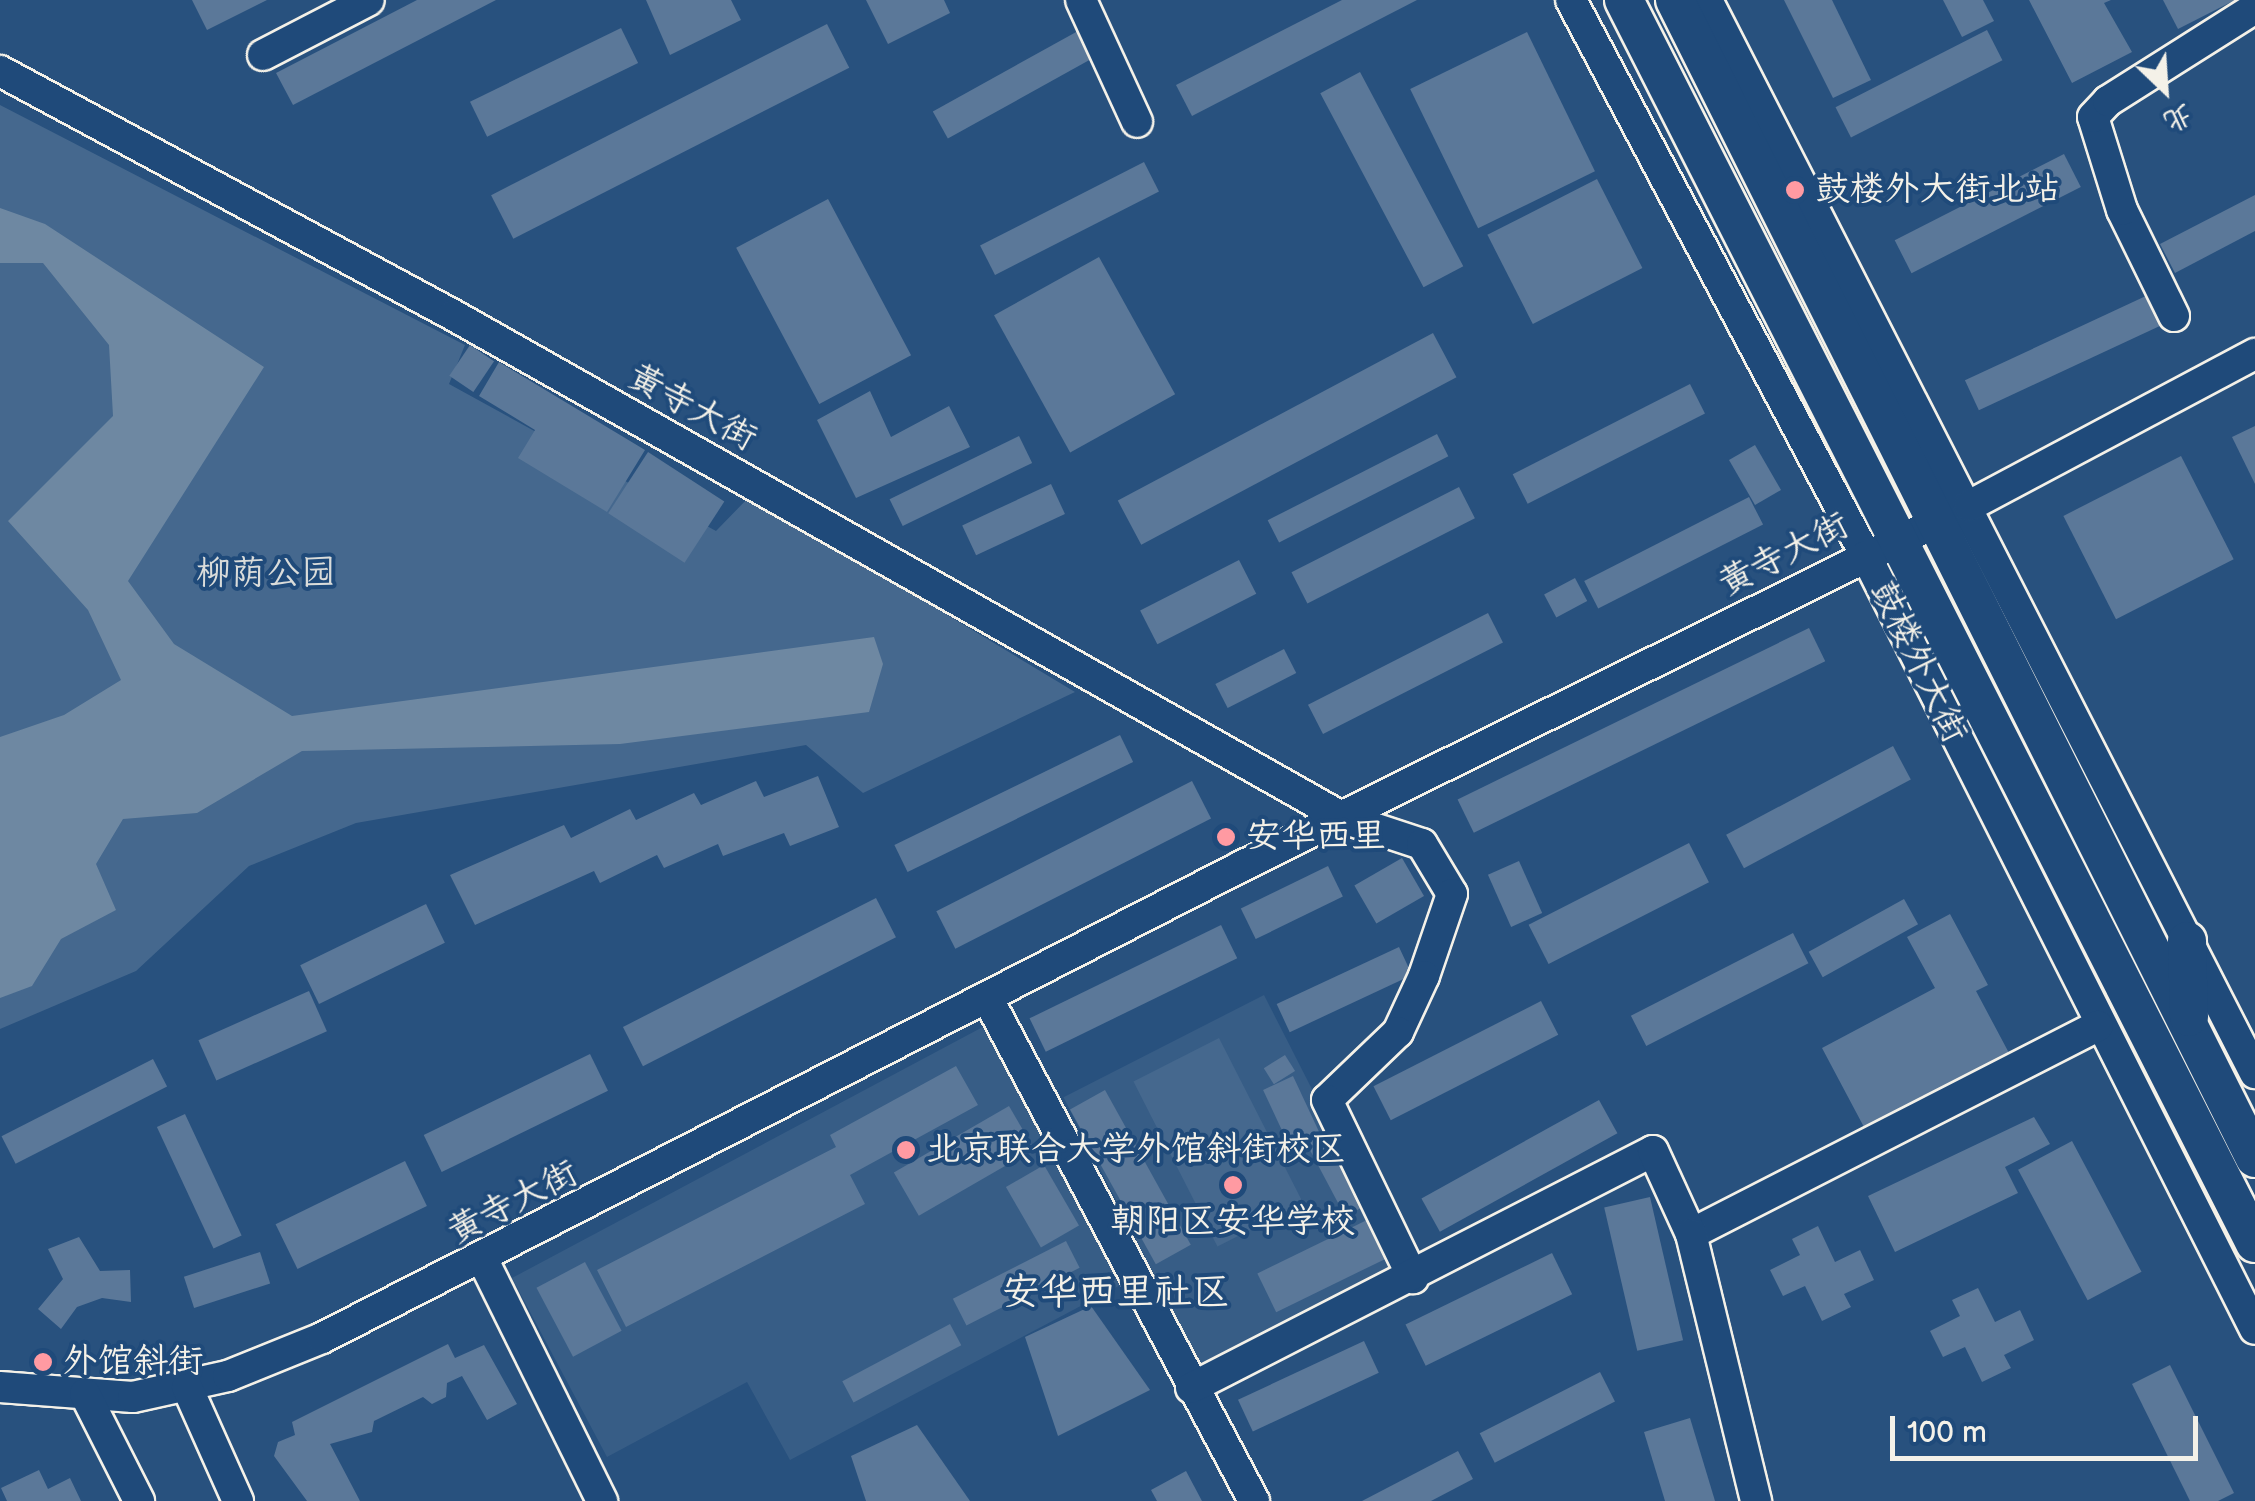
<!DOCTYPE html>
<html>
<head>
<meta charset="utf-8">
<style>
	body { margin:0 }
	#map { position:relative; width:2255px; height:1501px; overflow:hidden; background:#28517e; font-family:"Balsamiq Sans","LXGW WenKai TC",sans-serif }
	div>[style] { position:absolute }
	[style*='--x'] { left:calc(var(--x)*1px); top:calc(var(--y)*1px); width:calc(var(--w)*1px); rotate:calc(var(--a)*1deg) }
	.built>* { inset:0; background:#375d86; transform-origin:0 0 }
	.green>* { inset:0; background:#45688e; transform-origin:0 0 }
	.water>* { inset:0; background:#6e88a2 }
	.building>* { inset:0; background:#5b7899; transform-origin:0 0 }
	.roads { filter:drop-shadow(2px 0 #f4f1e8) drop-shadow(-2px 0 #f4f1e8) drop-shadow(0 2px #f4f1e8) drop-shadow(0 -2px #f4f1e8) }
	.minor>* { height:30px; margin:-15px; padding:0 15px; transform-origin:15px; border-radius:15px; background:#1f4a7a }
	.major>* { height:38px; margin:-19px; padding:0 19px; transform-origin:19px; border-radius:19px; background:#1f4a7a }
	.dots>* { width:28px; height:28px; translate:-50% -50%; box-sizing:border-box; border:5px solid #1f4a7a; border-radius:50% }
	span { translate:-50% -50%; white-space:nowrap; text-align:center; line-height:1.15; -webkit-text-stroke:8px #1f4a7a; paint-order:stroke }
	.poi-label { font-size:35px; color:#f4f1e8 }
	.left { translate:0 -50%; text-align:left }
	.street-label { font-size:35px; color:#f4f1e8 }
	.park-label { font-size:35px; color:#dadcda }
	.neighbourhood-label { font-size:38px; color:#f4f1e8 }
	.north { position:absolute; left:2115px; top:40px; width:100px; height:100px; -webkit-text-stroke:8px #1f4a7a; paint-order:stroke; rotate:155deg; font-size:28px; font-weight:700; line-height:40px; text-align:center; color:#f4f1e8 }
	.north::after { content:''; display:block; margin:auto; width:35px; height:45px; background:#f4f1e8; clip-path:polygon(50% 0,100% 100%,50% 72%,0 100%) }
	.scale { position:absolute; left:1890px; top:1416px; width:308px; height:45px; box-sizing:border-box; border:5px solid #f4f1e8; border-top:0; padding-left:12px; font-size:30px; line-height:35px; white-space:nowrap; color:#f4f1e8; -webkit-text-stroke:8px #1f4a7a; paint-order:stroke }
</style>
</head>
<body>
<div id="map">
	<div class="built">
		<div style="left:1264px;top:995px;width:310px;height:225px;rotate:63deg"></div>
		<div style="clip-path:polygon(994px 1021px,1126px 1282px,790px 1460px,747px 1382px,607px 1457px,512px 1278px)"></div>
	</div>
	<div class="green">
		<div style="clip-path:polygon(0 105px,465px 345px,449px 384px,716px 531px,750px 496px,1075px 692px,863px 793px,806px 745px,356px 823px,249px 866px,136px 971px,0 1029px)"></div>
		<div style="left:1219px;top:1038px;width:185px;height:96px;rotate:63deg"></div>
	</div>
	<div class="water">
		<div style="clip-path:polygon(0 208px,45px 224px,264px 367px,128px 581px,174px 644px,292px 716px,874px 637px,883px 664px,869px 712px,620px 744px,302px 751px,197px 813px,123px 819px,96px 864px,116px 910px,61px 939px,32px 986px,0 998px,0 737px,64px 715px,121px 680px,88px 610px,8px 521px,113px 416px,109px 345px,43px 263px,0 263px)"></div>
	</div>
	<div class="building">
		<div style="clip-path:polygon(192px 0,267px 0,207px 30px)"></div>
		<div style="clip-path:polygon(417px 0,496px 0,293px 105px,276px 73px)"></div>
		<div style="clip-path:polygon(646px 0,731px 0,741px 20px,670px 55px)"></div>
		<div style="clip-path:polygon(866px 0,944px 0,950px 13px,888px 44px)"></div>
		<div style="clip-path:polygon(1342px 0,1417px 0,1192px 116px,1176px 85px)"></div>
		<div style="clip-path:polygon(1784px 0,1832px 0,1871px 80px,1833px 98px)"></div>
		<div style="clip-path:polygon(1943px 0,1983px 0,1994px 21px,1962px 37px)"></div>
		<div style="clip-path:polygon(2029px 0,2111px 0,2104px 3px,2132px 52px,2072px 83px)"></div>
		<div style="clip-path:polygon(2163px 0,2235px 0,2178px 29px)"></div>
		<div style="left:827px;top:24px;width:49px;height:377px;rotate:63deg"></div>
		<div style="left:621px;top:28px;width:39px;height:168px;rotate:64deg"></div>
		<div style="left:1987px;top:30px;width:34px;height:170px;rotate:63deg"></div>
		<div style="left:1078px;top:31px;width:31px;height:166px;rotate:61deg"></div>
		<div style="left:1527px;top:32px;width:155px;height:130px;rotate:64deg"></div>
		<div style="left:1360px;top:72px;width:220px;height:45px;rotate:62deg"></div>
		<div style="left:2064px;top:154px;width:37px;height:190px;rotate:63deg"></div>
		<div style="left:1144px;top:162px;width:33px;height:184px;rotate:63deg"></div>
		<div style="left:1597px;top:179px;width:100px;height:123px;rotate:63deg"></div>
		<div style="clip-path:polygon(2255px 195px,2255px 231px,2175px 273px,2160px 244px)"></div>
		<div style="left:828px;top:199px;width:177px;height:104px;rotate:62deg"></div>
		<div style="left:1099px;top:257px;width:157px;height:120px;rotate:61deg"></div>
		<div style="left:2148px;top:295px;width:33px;height:202px;rotate:65deg"></div>
		<div style="left:1433px;top:333px;width:50px;height:357px;rotate:62deg"></div>
		<div style="left:470px;top:345px;width:29px;height:37px;rotate:34deg"></div>
		<div style="clip-path:polygon(499px 362px,645px 450px,607px 512px,518px 458px,535px 430px,479px 396px)"></div>
		<div style="left:1690px;top:384px;width:33px;height:199px;rotate:63deg"></div>
		<div style="clip-path:polygon(870px 391px,891px 437px,949px 406px,970px 447px,856px 498px,817px 420px)"></div>
		<div style="clip-path:polygon(2255px 426px,2255px 484px,2232px 437px)"></div>
		<div style="left:1437px;top:434px;width:25px;height:190px;rotate:63deg"></div>
		<div style="left:1019px;top:436px;width:30px;height:144px;rotate:64deg"></div>
		<div style="left:1755px;top:445px;width:52px;height:30px;rotate:60deg"></div>
		<div style="left:648px;top:452px;width:91px;height:73px;rotate:33deg"></div>
		<div style="left:2181px;top:456px;width:116px;height:132px;rotate:63deg"></div>
		<div style="left:1051px;top:484px;width:33px;height:98px;rotate:65deg"></div>
		<div style="left:1459px;top:487px;width:35px;height:188px;rotate:63deg"></div>
		<div style="left:1749px;top:497px;width:31px;height:185px;rotate:63deg"></div>
		<div style="left:1239px;top:560px;width:38px;height:111px;rotate:63deg"></div>
		<div style="left:1575px;top:578px;width:26px;height:35px;rotate:62deg"></div>
		<div style="left:1488px;top:613px;width:33px;height:202px;rotate:63deg"></div>
		<div style="left:1809px;top:628px;width:37px;height:391px;rotate:64deg"></div>
		<div style="left:1284px;top:649px;width:27px;height:77px;rotate:63deg"></div>
		<div style="left:1120px;top:735px;width:30px;height:251px;rotate:64deg"></div>
		<div style="left:1893px;top:746px;width:38px;height:189px;rotate:62deg"></div>
		<div style="clip-path:polygon(818px 776px,839px 827px,790px 846px,784px 833px,723px 856px,718px 844px,664px 868px,657px 855px,600px 883px,594px 871px,475px 925px,450px 875px,564px 825px,571px 838px,630px 809px,636px 820px,694px 793px,701px 805px,756px 781px,764px 797px)"></div>
		<div style="left:1192px;top:781px;width:42px;height:287px;rotate:63deg"></div>
		<div style="left:1689px;top:843px;width:44px;height:180px;rotate:63deg"></div>
		<div style="left:1402px;top:858px;width:44px;height:55px;rotate:60deg"></div>
		<div style="left:1519px;top:861px;width:57px;height:34px;rotate:66deg"></div>
		<div style="left:1328px;top:866px;width:34px;height:97px;rotate:64deg"></div>
		<div style="left:876px;top:898px;width:44px;height:284px;rotate:63deg"></div>
		<div style="left:1904px;top:899px;width:29px;height:109px;rotate:61deg"></div>
		<div style="left:426px;top:904px;width:43px;height:140px;rotate:64deg"></div>
		<div style="clip-path:polygon(1950px 914px,1988px 985px,1976px 991px,2009px 1053px,1865px 1129px,1822px 1048px,1935px 988px,1907px 937px)"></div>
		<div style="left:1221px;top:925px;width:37px;height:213px;rotate:64deg"></div>
		<div style="left:1793px;top:933px;width:34px;height:182px;rotate:63deg"></div>
		<div style="left:1399px;top:947px;width:31px;height:135px;rotate:65deg"></div>
		<div style="left:309px;top:991px;width:44px;height:121px;rotate:66deg"></div>
		<div style="left:1541px;top:1001px;width:38px;height:188px;rotate:63deg"></div>
		<div style="left:590px;top:1054px;width:41px;height:185px;rotate:64deg"></div>
		<div style="left:1285px;top:1055px;width:19px;height:25px;rotate:58deg"></div>
		<div style="left:153px;top:1059px;width:31px;height:170px;rotate:63deg"></div>
		<div style="clip-path:polygon(956px 1066px,978px 1105px,850px 1175px,865px 1204px,626px 1327px,597px 1270px,836px 1147px,830px 1135px)"></div>
		<div style="left:1293px;top:1076px;width:71px;height:33px;rotate:65deg"></div>
		<div style="left:1105px;top:1090px;width:177px;height:40px;rotate:61deg"></div>
		<div style="left:1599px;top:1100px;width:38px;height:203px;rotate:61deg"></div>
		<div style="left:1009px;top:1106px;width:50px;height:133px;rotate:60deg"></div>
		<div style="left:185px;top:1114px;width:134px;height:31px;rotate:65deg"></div>
		<div style="clip-path:polygon(2034px 1117px,2050px 1144px,2005px 1167px,2018px 1193px,1895px 1252px,1868px 1196px)"></div>
		<div style="left:1329px;top:1139px;width:76px;height:22px;rotate:62deg"></div>
		<div style="left:2072px;top:1141px;width:148px;height:61px;rotate:62deg"></div>
		<div style="left:405px;top:1161px;width:50px;height:144px;rotate:64deg"></div>
		<div style="left:1044px;top:1165px;width:70px;height:44px;rotate:60deg"></div>
		<div style="left:1650px;top:1197px;width:147px;height:47px;rotate:77deg"></div>
		<div style="left:1367px;top:1220px;width:43px;height:122px;rotate:64deg"></div>
		<div style="clip-path:polygon(1818px 1226px,1835px 1262px,1860px 1250px,1874px 1280px,1844px 1294px,1851px 1307px,1822px 1321px,1805px 1286px,1783px 1296px,1770px 1270px,1800px 1255px,1792px 1239px)"></div>
		<div style="clip-path:polygon(79px 1237px,100px 1271px,130px 1270px,131px 1302px,102px 1298px,77px 1307px,61px 1329px,38px 1309px,63px 1279px,48px 1249px)"></div>
		<div style="left:1066px;top:1241px;width:30px;height:127px;rotate:63deg"></div>
		<div style="left:260px;top:1252px;width:33px;height:80px;rotate:72deg"></div>
		<div style="left:1552px;top:1253px;width:46px;height:163px;rotate:64deg"></div>
		<div style="left:585px;top:1262px;width:78px;height:55px;rotate:62deg"></div>
		<div style="clip-path:polygon(1978px 1288px,1995px 1322px,2020px 1310px,2034px 1340px,2004px 1355px,2011px 1368px,1982px 1382px,1965px 1347px,1943px 1357px,1930px 1331px,1960px 1316px,1952px 1300px)"></div>
		<div style="clip-path:polygon(1091px 1306px,1150px 1390px,1058px 1436px,1025px 1337px)"></div>
		<div style="left:950px;top:1324px;width:24px;height:122px;rotate:62deg"></div>
		<div style="left:1364px;top:1341px;width:35px;height:139px;rotate:65deg"></div>
		<div style="clip-path:polygon(448px 1344px,455px 1358px,484px 1345px,517px 1404px,487px 1420px,462px 1376px,447px 1383px,446px 1397px,432px 1404px,423px 1397px,374px 1421px,372px 1432px,330px 1444px,360px 1501px,307px 1501px,274px 1456px,278px 1442px,295px 1435px,292px 1422px)"></div>
		<div style="clip-path:polygon(2170px 1365px,2234px 1493px,2218px 1501px,2190px 1501px,2132px 1384px)"></div>
		<div style="left:1600px;top:1372px;width:33px;height:135px;rotate:63deg"></div>
		<div style="clip-path:polygon(1690px 1418px,1715px 1501px,1665px 1501px,1644px 1432px)"></div>
		<div style="clip-path:polygon(917px 1425px,970px 1501px,866px 1501px,851px 1456px)"></div>
		<div style="clip-path:polygon(1458px 1451px,1473px 1479px,1431px 1501px,1362px 1501px)"></div>
		<div style="clip-path:polygon(39px 1470px,48px 1489px,70px 1478px,81px 1501px,7px 1501px,1px 1488px)"></div>
		<div style="clip-path:polygon(1186px 1471px,1202px 1501px,1157px 1501px,1151px 1490px)"></div>
	</div>
	<div class="roads">
		<div class="minor">
			<div style="--x:1081;--y:0;--w:134;--a:65.3"></div>
			<div style="--x:1571;--y:0;--w:629;--a:62.05"></div>
			<div style="--x:1866;--y:556;--w:865;--a:63.29"></div>
			<div style="--x:1707;--y:0;--w:1205;--a:62.95"></div>
			<div style="--x:263;--y:55;--w:119;--a:-27.4"></div>
			<div style="--x:0;--y:71;--w:515;--a:28.31"></div>
			<div style="--x:453;--y:315;--w:1022;--a:29.47"></div>
			<div style="--x:1343;--y:818;--w:83;--a:18.2"></div>
			<div style="--x:1422;--y:844;--w:58;--a:59"></div>
			<div style="--x:1452;--y:894;--w:87;--a:108.9"></div>
			<div style="--x:1424;--y:976;--w:62;--a:114.9"></div>
			<div style="--x:1398;--y:1032;--w:98;--a:136.2"></div>
			<div style="--x:1327;--y:1100;--w:198;--a:64.2"></div>
			<div style="--x:2174;--y:316;--w:118;--a:-116.1"></div>
			<div style="--x:2122;--y:210;--w:97;--a:-107.3"></div>
			<div style="--x:2093;--y:117;--w:22;--a:-47"></div>
			<div style="--x:2108;--y:101;--w:174;--a:-32.3"></div>
			<div style="--x:988;--y:999;--w:568;--a:62.08"></div>
			<div style="--x:1691;--y:1234;--w:457;--a:-27.1"></div>
			<div style="--x:483;--y:1260;--w:269;--a:63.7"></div>
			<div style="--x:0;--y:1387;--w:133;--a:4.3"></div>
			<div style="--x:133;--y:1397;--w:97;--a:-12.5"></div>
			<div style="--x:228;--y:1376;--w:101;--a:-22"></div>
			<div style="--x:322;--y:1338;--w:1032;--a:-27.16"></div>
			<div style="--x:1240;--y:867;--w:813;--a:-26.34"></div>
			<div style="--x:1969;--y:506;--w:324;--a:-28"></div>
			<div style="--x:187;--y:1387;--w:125;--a:65.9"></div>
			<div style="--x:1191;--y:1388;--w:519;--a:-27.16"></div>
			<div style="--x:1653;--y:1151;--w:91;--a:65.4"></div>
			<div style="--x:1691;--y:1234;--w:275;--a:76.3"></div>
			<div style="--x:85;--y:1394;--w:120;--a:63.2"></div>
		</div>
		<div class="major">
			<div style="--x:1624;--y:0;--w:1394;--a:63.09"></div>
			<div style="--x:1675;--y:0;--w:1295;--a:63.4"></div>
			<div style="--x:2187;--y:941;--w:76;--a:88.5"></div>
		</div>
	</div>
	<div class="dots">
		<div style="left:1795px;top:190px;background:#ff9aa2"></div>
		<div style="left:1226px;top:837px;background:#ff9aa2"></div>
		<div style="left:906px;top:1150px;background:#ff9aa2"></div>
		<div style="left:1233px;top:1185px;background:#ff9aa2"></div>
		<div style="left:43px;top:1362px;background:#ff9aa2"></div>
	</div>
	<div class="poi-label">
		<span class="left" style="left:1815px;top:190px">鼓楼外大街北站</span>
		<span class="left" style="left:1246px;top:837px">安华西里</span>
		<span class="left" style="left:926px;top:1150px">北京联合大学外馆斜街校区</span>
		<span style="left:1233px;top:1222px">朝阳区安华学校</span>
		<span class="left" style="left:63px;top:1362px">外馆斜街</span>
	</div>
	<div class="street-label">
		<span style="left:692px;top:408px;rotate:29deg">黄寺大街</span>
		<span style="left:1784px;top:555px;rotate:-27deg">黄寺大街</span>
		<span style="left:1918px;top:662px;rotate:64deg">鼓楼外大街</span>
		<span style="left:513px;top:1203px;rotate:-27deg">黄寺大街</span>
	</div>
	<div class="park-label">
		<span style="left:266px;top:574px">柳荫公园</span>
	</div>
	<div class="neighbourhood-label">
		<span style="left:1116px;top:1293px">安华西里社区</span>
	</div>
	<div class="north">北</div>
	<div class="scale">100 m</div>
</div>
</body>
</html>
